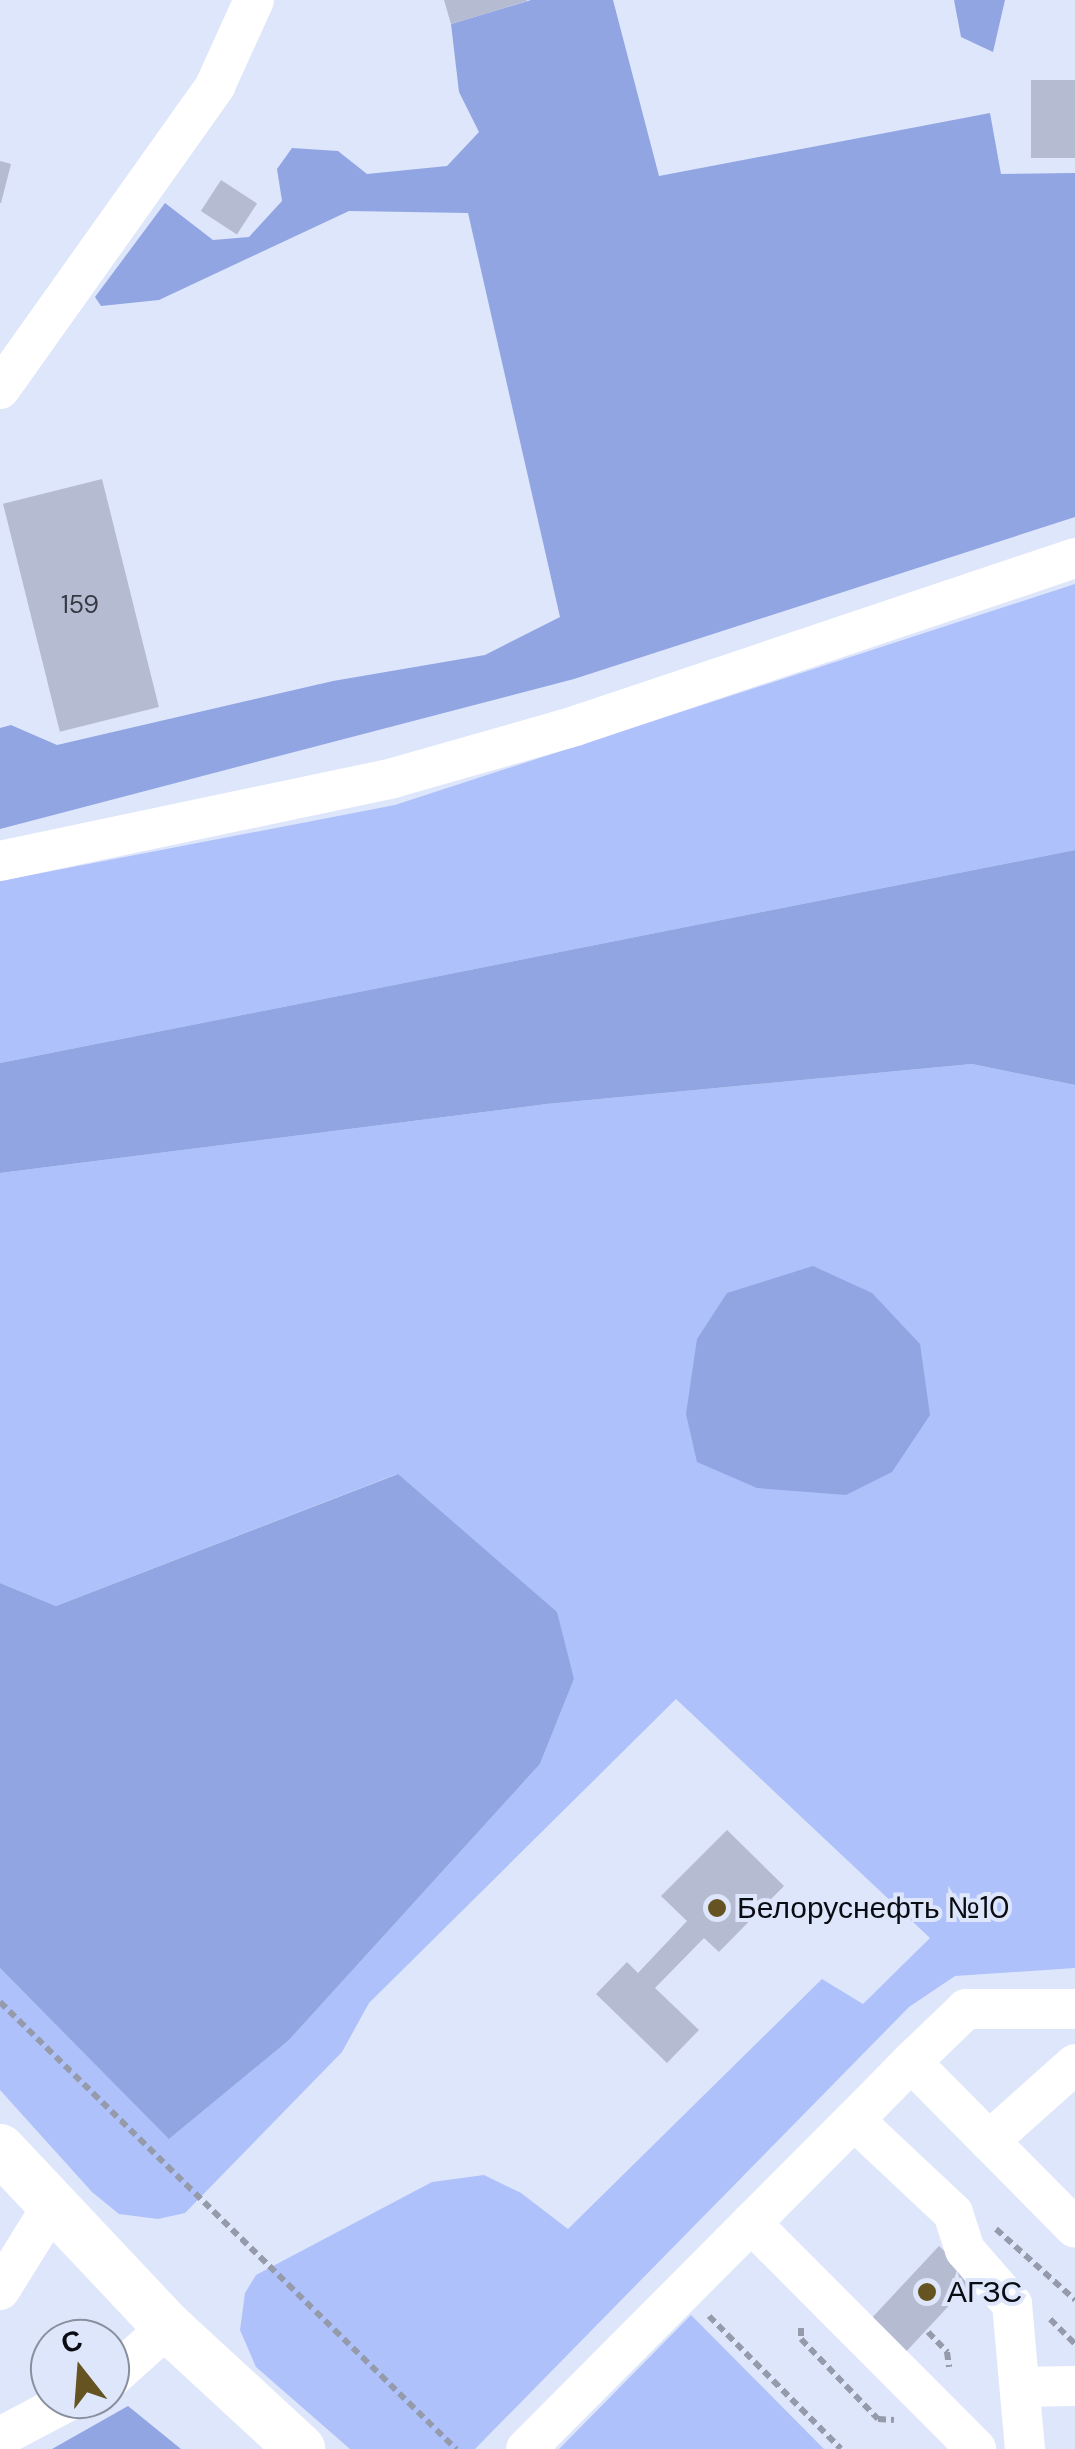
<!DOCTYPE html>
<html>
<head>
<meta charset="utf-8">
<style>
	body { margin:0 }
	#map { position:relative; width:1075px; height:2449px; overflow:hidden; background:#dee6fb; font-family:"DM Sans",sans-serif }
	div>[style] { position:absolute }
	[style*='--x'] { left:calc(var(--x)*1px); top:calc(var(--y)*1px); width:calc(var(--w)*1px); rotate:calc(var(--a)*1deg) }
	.green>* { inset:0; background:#aec1fa }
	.forest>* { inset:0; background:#91a5e3 }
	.building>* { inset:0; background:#b5bcd1; transform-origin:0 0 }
	.path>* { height:6px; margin-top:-3px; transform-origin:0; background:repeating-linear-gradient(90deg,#959bab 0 8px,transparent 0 13px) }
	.minor>* { height:40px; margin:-20px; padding:0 20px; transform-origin:20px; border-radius:20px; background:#fff }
	.major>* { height:50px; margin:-25px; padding:0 25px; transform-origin:25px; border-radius:25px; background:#fff }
	.dots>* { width:28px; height:28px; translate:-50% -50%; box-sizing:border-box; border:5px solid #dee6fb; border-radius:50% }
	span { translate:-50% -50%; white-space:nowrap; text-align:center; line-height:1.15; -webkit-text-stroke:8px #dee6fb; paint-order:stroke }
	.number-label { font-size:25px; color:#353842 }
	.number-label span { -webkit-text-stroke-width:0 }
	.poi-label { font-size:30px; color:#0a0c13 }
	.left { translate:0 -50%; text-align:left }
	.north { position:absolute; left:30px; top:2319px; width:100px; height:100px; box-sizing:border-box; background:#dee6fb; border:2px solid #898f9e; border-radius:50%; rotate:343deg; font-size:28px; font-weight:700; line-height:40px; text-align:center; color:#0a0c13 }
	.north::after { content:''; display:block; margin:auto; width:35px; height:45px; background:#655421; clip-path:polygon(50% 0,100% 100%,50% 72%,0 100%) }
</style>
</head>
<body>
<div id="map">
	<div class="green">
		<div style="clip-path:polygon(1075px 584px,1075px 850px,0 1063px,0 881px,395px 805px)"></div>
		<div style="clip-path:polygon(972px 1064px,1075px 1085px,1075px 1968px,955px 1976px,909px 2007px,475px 2449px,350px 2449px,256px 2367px,240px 2330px,245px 2293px,256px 2275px,432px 2182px,484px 2175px,521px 2193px,568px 2229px,822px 1979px,863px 2004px,930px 1938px,676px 1699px,369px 2003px,342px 2052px,185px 2213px,158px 2219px,119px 2214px,92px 2192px,0 2090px,0 1968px,170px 2138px,289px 2040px,540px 1764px,574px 1679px,397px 1474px,56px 1606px,0 1583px,0 1173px,547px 1104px)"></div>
		<div style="clip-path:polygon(691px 2315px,824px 2449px,559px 2449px)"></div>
	</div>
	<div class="forest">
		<div style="clip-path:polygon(531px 0,613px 0,659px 176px,990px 113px,1001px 174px,1075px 173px,1075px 517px,574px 679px,0 829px,0 728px,11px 725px,57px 745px,333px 681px,485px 655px,560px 617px,468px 213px,349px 211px,159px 300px,101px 306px,95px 297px,165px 203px,213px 240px,249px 237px,282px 201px,277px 169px,292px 148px,338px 151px,367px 174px,447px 166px,479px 132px,459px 92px,451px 24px)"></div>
		<div style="clip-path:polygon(954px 0,1005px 0,993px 52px,961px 37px)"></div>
		<div style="clip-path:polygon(1075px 850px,1075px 1085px,972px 1064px,547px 1104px,0 1173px,0 1063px)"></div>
		<div style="clip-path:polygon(813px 1266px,872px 1293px,920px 1344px,930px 1415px,892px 1472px,846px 1495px,757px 1488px,697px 1462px,686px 1414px,697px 1339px,727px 1293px)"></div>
		<div style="clip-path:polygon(398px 1474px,557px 1612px,574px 1679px,540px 1764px,289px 2040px,169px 2139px,0 1968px,0 1583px,56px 1606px)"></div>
		<div style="clip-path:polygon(128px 2406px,181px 2449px,52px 2449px)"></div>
	</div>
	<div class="building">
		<div style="clip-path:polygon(444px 0,527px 0,527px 1px,451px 24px)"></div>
		<div style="left:1031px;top:80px;width:44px;height:78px"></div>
		<div style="clip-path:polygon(0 161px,11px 164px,1px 203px,0 203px)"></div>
		<div style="left:221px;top:180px;width:43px;height:37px;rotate:33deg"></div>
		<div style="left:102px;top:479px;width:235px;height:102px;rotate:76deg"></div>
		<div style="clip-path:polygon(727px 1830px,784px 1886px,719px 1952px,704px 1938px,655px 1988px,699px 2030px,667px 2063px,596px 1994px,627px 1962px,638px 1973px,687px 1921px,661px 1896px)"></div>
		<div style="left:939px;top:2246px;width:48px;height:129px;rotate:43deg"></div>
	</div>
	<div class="path">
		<div style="--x:0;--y:2002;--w:639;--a:44.43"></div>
		<div style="--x:996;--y:2229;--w:106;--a:41.9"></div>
		<div style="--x:709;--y:2316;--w:187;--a:45.2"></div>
		<div style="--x:1050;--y:2319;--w:35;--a:45"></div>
		<div style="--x:801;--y:2328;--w:11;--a:90"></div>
		<div style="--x:801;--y:2339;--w:111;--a:46.1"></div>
		<div style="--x:878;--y:2419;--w:16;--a:4"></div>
		<div style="--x:928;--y:2332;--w:28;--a:46"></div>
		<div style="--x:947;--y:2352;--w:15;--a:82"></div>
	</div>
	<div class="minor">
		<div style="--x:0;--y:389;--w:372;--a:-54.6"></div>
		<div style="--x:215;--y:86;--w:94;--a:-65.6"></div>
		<div style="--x:0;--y:861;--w:402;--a:-11.9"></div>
		<div style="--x:393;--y:778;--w:189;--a:-15.9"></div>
		<div style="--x:575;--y:726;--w:527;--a:-18.57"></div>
		<div style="--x:911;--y:2062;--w:76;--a:-43.9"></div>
		<div style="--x:966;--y:2009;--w:109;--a:0"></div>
		<div style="--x:854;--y:2120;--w:81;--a:-45.5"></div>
		<div style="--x:911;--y:2062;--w:233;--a:45.3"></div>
		<div style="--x:989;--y:2141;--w:115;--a:-41.8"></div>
		<div style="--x:751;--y:2223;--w:319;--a:45.1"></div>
		<div style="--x:0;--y:2290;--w:99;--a:-58.2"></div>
		<div style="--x:110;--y:2379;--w:78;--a:-41.9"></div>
		<div style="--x:1020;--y:2387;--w:55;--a:-1"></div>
		<div style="--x:0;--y:2437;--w:81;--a:-27.8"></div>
		<div style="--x:526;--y:2449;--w:465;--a:-45.1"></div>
		<div style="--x:854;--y:2120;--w:136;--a:43.2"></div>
		<div style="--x:953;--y:2213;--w:39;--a:72"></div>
		<div style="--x:965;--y:2250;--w:72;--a:49"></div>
		<div style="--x:1012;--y:2304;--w:146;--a:84.9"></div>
	</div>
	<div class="major">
		<div style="--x:0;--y:2149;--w:245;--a:46.7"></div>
		<div style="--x:168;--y:2327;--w:180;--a:42.7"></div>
	</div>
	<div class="dots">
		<div style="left:717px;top:1908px;background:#655421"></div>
		<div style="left:927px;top:2292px;background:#655421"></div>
	</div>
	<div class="number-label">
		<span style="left:80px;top:605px">159</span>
	</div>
	<div class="poi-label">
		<span class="left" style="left:737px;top:1908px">Белоруснефть №10</span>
		<span class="left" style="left:947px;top:2292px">АГЗС</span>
	</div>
	<div class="north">С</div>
</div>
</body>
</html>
